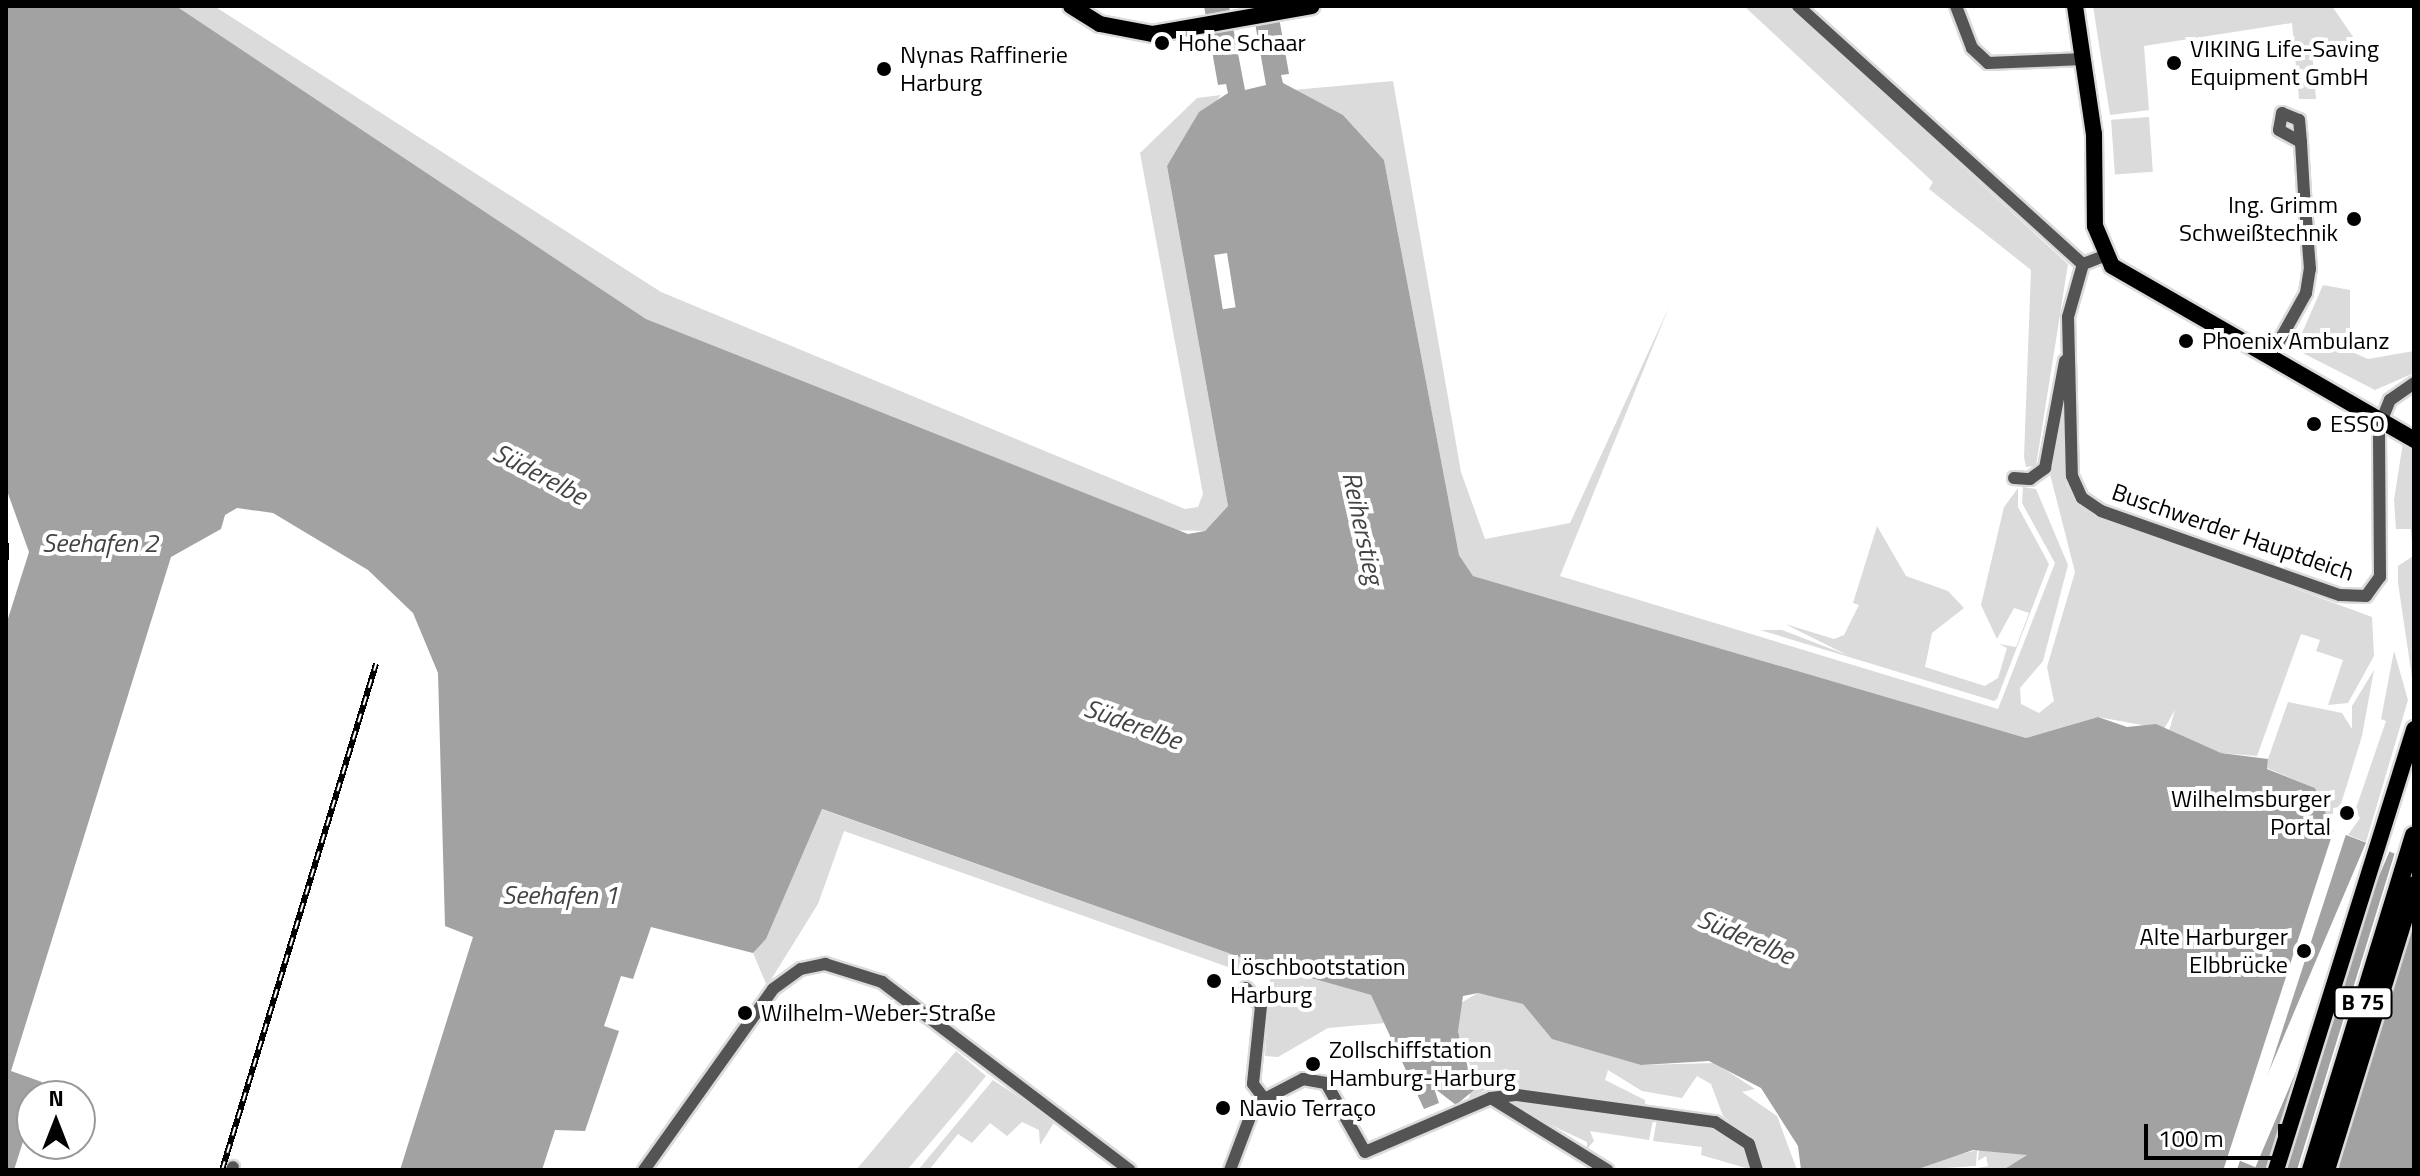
<!DOCTYPE html>
<html>
<head>
<meta charset="utf-8">
<style>
	body { margin:0 }
	#map { position:relative; width:2420px; height:1176px; overflow:hidden; background:#fff; font-family:"Titillium Web",sans-serif }
	div>[style] { position:absolute }
	[style*='--x'] { left:calc(var(--x)*1px); top:calc(var(--y)*1px); width:calc(var(--w)*1px); rotate:calc(var(--a)*1deg) }
	.green>* { inset:0; background:#dbdbdb; transform-origin:0 0 }
	.water>* { inset:0; background:#a2a2a2 }
	.pier>* { inset:0; background:#fff; transform-origin:0 0 }
	.roads { filter:drop-shadow(2px 0 #dbdbdb) drop-shadow(-2px 0 #dbdbdb) drop-shadow(0 2px #dbdbdb) drop-shadow(0 -2px #dbdbdb) }
	.minor>* { height:12px; margin:-6px; padding:0 6px; transform-origin:6px; border-radius:6px; background:#545454 }
	.major>* { height:16px; margin:-8px; padding:0 8px; transform-origin:8px; border-radius:8px; background:#000 }
	.highway>* { height:18px; margin:-9px; padding:0 9px; transform-origin:9px; border-radius:9px; background:#000 }
	.rail>* { height:6px; margin-top:-3px; transform-origin:0; background:repeating-linear-gradient(90deg,#fff 0 9px,#000 0 18px); box-sizing:border-box; border-block:2px solid #000 }
	.dots>* { width:22px; height:22px; translate:-50% -50%; box-sizing:border-box; border:4px solid #fff; border-radius:50% }
	span { translate:-50% -50%; white-space:nowrap; text-align:center; line-height:1.15; -webkit-text-stroke:8px #fff; paint-order:stroke }
	.shield-label span { padding:2px 6px; background:#fff; border:2px solid; border-radius:6px; -webkit-text-stroke-width:0 }
	.shield-label { font-size:22px; color:#000; font-weight:700 }
	.poi-label { font-size:24px; color:#000 }
	.left { translate:0 -50%; text-align:left }
	.right { translate:-100% -50%; text-align:right }
	.street-label { font-size:24px; color:#000 }
	.water-label { font-size:26px; color:#434343; font-style:italic }
	.frame { position:absolute; inset:0; border:8px solid #000; pointer-events:none }
	.north { position:absolute; left:16px; top:1080px; width:80px; height:80px; box-sizing:border-box; background:#fff; border:2px solid #999; border-radius:50%; rotate:0deg; font-size:22px; font-weight:700; line-height:32px; text-align:center; color:#000 }
	.north::after { content:''; display:block; margin:auto; width:28px; height:36px; background:#000; clip-path:polygon(50% 0,100% 100%,50% 72%,0 100%) }
	.scale { position:absolute; left:2144px; top:1124px; width:138px; height:36px; box-sizing:border-box; border:4px solid #000; border-top:0; padding-left:10px; font-size:24px; line-height:28px; white-space:nowrap; color:#000; -webkit-text-stroke:6px #fff; paint-order:stroke }
</style>
</head>
<body>
<div id="map">
	<div class="green">
		<div style="clip-path:polygon(176px 6px,214px 6px,661px 292px,1185px 509px,1198px 507px,1203px 494px,1140px 153px,1197px 98px,1221px 95px,1167px 166px,1228px 506px,1205px 531px,1169px 530px,646px 319px)"></div>
		<div style="clip-path:polygon(1744px 6px,1787px 6px,2068px 264px,2036px 466px,2026px 467px,2024px 457px,2031px 270px,1929px 189px,1933px 182px)"></div>
		<div style="clip-path:polygon(2093px 6px,2332px 6px,2360px 47px,2312px 50px,2316px 99px,2299px 99px,2292px 23px,2144px 46px,2149px 110px,2110px 115px)"></div>
		<div style="clip-path:polygon(1393px 81px,1461px 472px,1485px 539px,1570px 523px,1669px 307px,1560px 576px,1998px 709px,2055px 563px,2022px 503px,2023px 487px,2036px 489px,2068px 565px,2043px 661px,2020px 688px,2021px 704px,2039px 713px,2054px 701px,2047px 667px,2075px 572px,2050px 474px,2063px 411px,2066px 485px,2085px 511px,2372px 617px,2374px 656px,2348px 703px,2328px 705px,2343px 660px,2316px 651px,2320px 640px,2301px 634px,2257px 756px,2221px 753px,2169px 731px,2175px 710px,2164px 729px,2098px 717px,2026px 738px,1473px 576px,1459px 555px,1384px 160px,1343px 115px,1293px 90px)"></div>
		<div style="left:2149px;top:117px;width:55px;height:38px;rotate:86deg"></div>
		<div style="clip-path:polygon(2323px 285px,2350px 290px,2350px 351px,2368px 359px,2414px 351px,2414px 373px,2375px 390px,2295px 349px)"></div>
		<div style="clip-path:polygon(2403px 442px,2414px 448px,2414px 691px,2398px 583px,2398px 566px,2413px 556px,2411px 529px,2396px 529px,2394px 500px)"></div>
		<div style="clip-path:polygon(2018px 488px,2018px 507px,2049px 564px,1997px 699px,1994px 701px,1760px 630px,1782px 630px,1847px 655px,1785px 624px,1834px 639px,1844px 635px,1859px 605px,1853px 603px,1877px 526px,1906px 576px,1948px 591px,1964px 608px,1932px 633px,1925px 667px,1985px 686px,1998px 678px,2007px 648px,1999px 644px,2016px 647px,2029px 613px,2014px 608px,1997px 639px,1981px 605px,2004px 507px)"></div>
		<div style="clip-path:polygon(2394px 651px,2408px 700px,2366px 842px,2348px 835px,2360px 818px,2355px 811px,2386px 721px,2381px 719px)"></div>
		<div style="clip-path:polygon(2374px 670px,2362px 736px,2340px 807px,2333px 808px,2333px 830px,2315px 788px,2267px 768px,2268px 759px,2288px 702px,2342px 713px,2352px 729px,2352px 706px)"></div>
		<div style="clip-path:polygon(821px 809px,1248px 960px,1245px 973px,844px 831px,818px 904px,767px 986px,753px 953px,766px 939px)"></div>
		<div style="clip-path:polygon(1271px 966px,1371px 995px,1385px 1023px,1328px 1028px,1278px 1057px,1265px 1056px)"></div>
		<div style="clip-path:polygon(1478px 993px,1517px 1001px,1640px 1065px,1715px 1063px,1755px 1089px,1742px 1092px,1777px 1116px,1797px 1170px,1763px 1170px,1754px 1140px,1723px 1116px,1711px 1084px,1697px 1076px,1682px 1098px,1642px 1091px,1608px 1070px,1605px 1080px,1645px 1100px,1645px 1108px,1493px 1086px,1469px 1099px,1473px 1074px,1458px 1031px,1459px 1004px)"></div>
		<div style="clip-path:polygon(956px 1051px,986px 1076px,959px 1109px,907px 1170px,856px 1170px)"></div>
		<div style="clip-path:polygon(993px 1080px,1055px 1121px,1040px 1145px,1039px 1130px,1022px 1122px,1007px 1136px,990px 1123px,972px 1143px,958px 1134px,929px 1170px,918px 1170px)"></div>
		<div style="clip-path:polygon(1500px 1101px,1653px 1120px,1649px 1140px,1590px 1131px,1594px 1141px,1587px 1149px,1587px 1142px)"></div>
		<div style="clip-path:polygon(1657px 1119px,1715px 1126px,1745px 1145px,1753px 1170px,1701px 1155px,1702px 1147px,1653px 1141px)"></div>
		<div style="clip-path:polygon(1977px 1150px,1976px 1166px,1915px 1170px,1916px 1166px)"></div>
		<div style="clip-path:polygon(1979px 1150px,2021px 1152px,2027px 1155px,2003px 1170px,1969px 1170px,1988px 1166px,1986px 1156px,1978px 1161px)"></div>
	</div>
	<div class="water">
		<div style="clip-path:polygon(6px 6px,176px 6px,646px 319px,1188px 534px,1205px 531px,1228px 506px,1167px 166px,1199px 112px,1228px 93px,1226px 84px,1218px 85px,1204px 6px,1229px 6px,1245px 90px,1266px 85px,1252px 6px,1277px 6px,1289px 74px,1281px 75px,1283px 83px,1343px 115px,1384px 160px,1459px 555px,1473px 576px,2026px 738px,2098px 717px,2127px 727px,2156px 724px,2221px 753px,2268px 759px,2267px 769px,2315px 788px,2333px 830px,2414px 861px,2414px 1170px,2003px 1170px,2027px 1155px,1973px 1150px,1915px 1170px,1801px 1170px,1798px 1146px,1761px 1088px,1709px 1061px,1641px 1065px,1552px 1039px,1523px 1004px,1478px 993px,1463px 996px,1458px 1031px,1474px 1090px,1456px 1105px,1434px 1088px,1439px 1103px,1424px 1109px,1371px 995px,1248px 960px,822px 809px,766px 939px,753px 953px,651px 927px,633px 979px,621px 976px,604px 1026px,619px 1031px,585px 1131px,555px 1130px,542px 1170px,400px 1170px,473px 937px,445px 926px,438px 673px,413px 613px,368px 570px,273px 513px,237px 508px,225px 515px,221px 529px,171px 557px,11px 1071px,42px 1082px,14px 1170px,6px 1170px,6px 625px,29px 552px,6px 488px)"></div>
	</div>
	<div class="pier">
		<div style="left:1227px;top:253px;width:55px;height:13px;rotate:81deg"></div>
		<div style="left:2335px;top:826px;width:13px;height:360px;rotate:18deg"></div>
		<div style="left:2368px;top:838px;width:25px;height:347px;rotate:23deg"></div>
		<div style="clip-path:polygon(2396px 849px,2414px 857px,2414px 920px,2337px 1170px,2297px 1170px)"></div>
	</div>
	<div class="roads">
		<div class="minor">
			<div style="--x:1798;--y:6;--w:384;--a:42.2"></div>
			<div style="--x:1956;--y:6;--w:45;--a:69.1"></div>
			<div style="--x:1972;--y:48;--w:22;--a:43"></div>
			<div style="--x:1988;--y:63;--w:96;--a:-2.4"></div>
			<div style="--x:2104;--y:256;--w:22;--a:159"></div>
			<div style="--x:2083;--y:264;--w:55;--a:105.8"></div>
			<div style="--x:2068;--y:317;--w:159;--a:88.6"></div>
			<div style="--x:2072;--y:476;--w:24;--a:66"></div>
			<div style="--x:2082;--y:498;--w:23;--a:34"></div>
			<div style="--x:2101;--y:511;--w:253;--a:19.4"></div>
			<div style="--x:2340;--y:595;--w:26;--a:2"></div>
			<div style="--x:2366;--y:596;--w:24;--a:-54"></div>
			<div style="--x:2380;--y:577;--w:150;--a:-90.4"></div>
			<div style="--x:2379;--y:427;--w:29;--a:-68"></div>
			<div style="--x:2390;--y:400;--w:29;--a:-35"></div>
			<div style="--x:2271;--y:356;--w:72;--a:-60.9"></div>
			<div style="--x:2306;--y:293;--w:24;--a:-81"></div>
			<div style="--x:2310;--y:269;--w:76;--a:-94.5"></div>
			<div style="--x:2304;--y:193;--w:51;--a:-93.4"></div>
			<div style="--x:2301;--y:142;--w:22;--a:-95"></div>
			<div style="--x:2299;--y:120;--w:18;--a:-158"></div>
			<div style="--x:2282;--y:113;--w:17;--a:100"></div>
			<div style="--x:2279;--y:130;--w:25;--a:29"></div>
			<div style="--x:2014;--y:478;--w:16;--a:4"></div>
			<div style="--x:2030;--y:479;--w:19;--a:-36"></div>
			<div style="--x:2045;--y:468;--w:109;--a:-79.4"></div>
			<div style="--x:1246;--y:988;--w:23;--a:50"></div>
			<div style="--x:1261;--y:1006;--w:78;--a:95.9"></div>
			<div style="--x:1253;--y:1084;--w:15;--a:53"></div>
			<div style="--x:1491;--y:1098;--w:137;--a:31.8"></div>
			<div style="--x:232;--y:1170;--w:3;--a:-72"></div>
			<div style="--x:644;--y:1170;--w:222;--a:-54.5"></div>
			<div style="--x:773;--y:989;--w:34;--a:-36"></div>
			<div style="--x:801;--y:969;--w:25;--a:-12"></div>
			<div style="--x:825;--y:964;--w:60;--a:17.5"></div>
			<div style="--x:882;--y:982;--w:311;--a:37.2"></div>
			<div style="--x:1230;--y:1170;--w:71;--a:-69.3"></div>
			<div style="--x:1255;--y:1104;--w:54;--a:-27.5"></div>
			<div style="--x:1303;--y:1079;--w:23;--a:10"></div>
			<div style="--x:1326;--y:1083;--w:79;--a:60.5"></div>
			<div style="--x:1365;--y:1152;--w:137;--a:-23.2"></div>
			<div style="--x:1491;--y:1098;--w:26;--a:-7"></div>
			<div style="--x:1517;--y:1095;--w:200;--a:7.8"></div>
			<div style="--x:1715;--y:1122;--w:40;--a:32.9"></div>
			<div style="--x:1749;--y:1144;--w:27;--a:73"></div>
		</div>
		<div class="major">
			<div style="--x:1071;--y:6;--w:34;--a:32"></div>
			<div style="--x:1100;--y:24;--w:54;--a:10.7"></div>
			<div style="--x:1153;--y:34;--w:161;--a:-10"></div>
			<div style="--x:2075;--y:6;--w:129;--a:81.6"></div>
			<div style="--x:2094;--y:134;--w:92;--a:89.4"></div>
			<div style="--x:2095;--y:226;--w:43;--a:67"></div>
			<div style="--x:2112;--y:266;--w:349;--a:29.9"></div>
			<div style="--x:2276;--y:1170;--w:462;--a:-72.6"></div>
		</div>
		<div class="highway">
			<div style="--x:2311;--y:1170;--w:350;--a:-72.9"></div>
			<div style="--x:2326;--y:1170;--w:298;--a:-72.8"></div>
		</div>
	</div>
	<div class="rail">
		<div style="--x:6;--y:543;--w:17;--a:90"></div>
		<div style="--x:222;--y:1170;--w:529;--a:-73.07"></div>
	</div>
	<div class="dots">
		<div style="left:1162px;top:43px;background:#000"></div>
		<div style="left:2174px;top:63px;background:#000"></div>
		<div style="left:884px;top:69px;background:#000"></div>
		<div style="left:2354px;top:219px;background:#000"></div>
		<div style="left:2186px;top:341px;background:#000"></div>
		<div style="left:2314px;top:424px;background:#000"></div>
		<div style="left:2347px;top:813px;background:#000"></div>
		<div style="left:2304px;top:951px;background:#000"></div>
		<div style="left:1214px;top:981px;background:#000"></div>
		<div style="left:745px;top:1013px;background:#000"></div>
		<div style="left:1313px;top:1064px;background:#000"></div>
		<div style="left:1223px;top:1108px;background:#000"></div>
	</div>
	<div class="shield-label">
		<span style="left:2363px;top:1003px">B 75</span>
	</div>
	<div class="poi-label">
		<span class="left" style="left:1178px;top:43px">Hohe Schaar</span>
		<span class="left" style="left:2190px;top:63px">VIKING Life-Saving<br>Equipment GmbH</span>
		<span class="left" style="left:900px;top:69px">Nynas Raffinerie<br>Harburg</span>
		<span class="right" style="left:2338px;top:219px">Ing. Grimm<br>Schweißtechnik</span>
		<span class="left" style="left:2202px;top:341px">Phoenix Ambulanz</span>
		<span class="left" style="left:2330px;top:424px">ESSO</span>
		<span class="right" style="left:2331px;top:813px">Wilhelmsburger<br>Portal</span>
		<span class="right" style="left:2288px;top:951px">Alte Harburger<br>Elbbrücke</span>
		<span class="left" style="left:1230px;top:981px">Löschbootstation<br>Harburg</span>
		<span class="left" style="left:761px;top:1013px">Wilhelm-Weber-Straße</span>
		<span class="left" style="left:1329px;top:1064px">Zollschiffstation<br>Hamburg-Harburg</span>
		<span class="left" style="left:1239px;top:1108px">Navio Terraço</span>
	</div>
	<div class="street-label">
		<span style="left:2233px;top:532px;rotate:19deg">Buschwerder Hauptdeich</span>
	</div>
	<div class="water-label">
		<span style="left:540px;top:474px;rotate:28deg">Süderelbe</span>
		<span style="left:1363px;top:528px;rotate:78deg">Reiherstieg</span>
		<span style="left:100px;top:543px">Seehafen 2</span>
		<span style="left:1133px;top:724px;rotate:20deg">Süderelbe</span>
		<span style="left:560px;top:895px">Seehafen 1</span>
		<span style="left:1746px;top:937px;rotate:23deg">Süderelbe</span>
	</div>
	<div class="frame"></div>
	<div class="north">N</div>
	<div class="scale">100 m</div>
</div>
</body>
</html>
